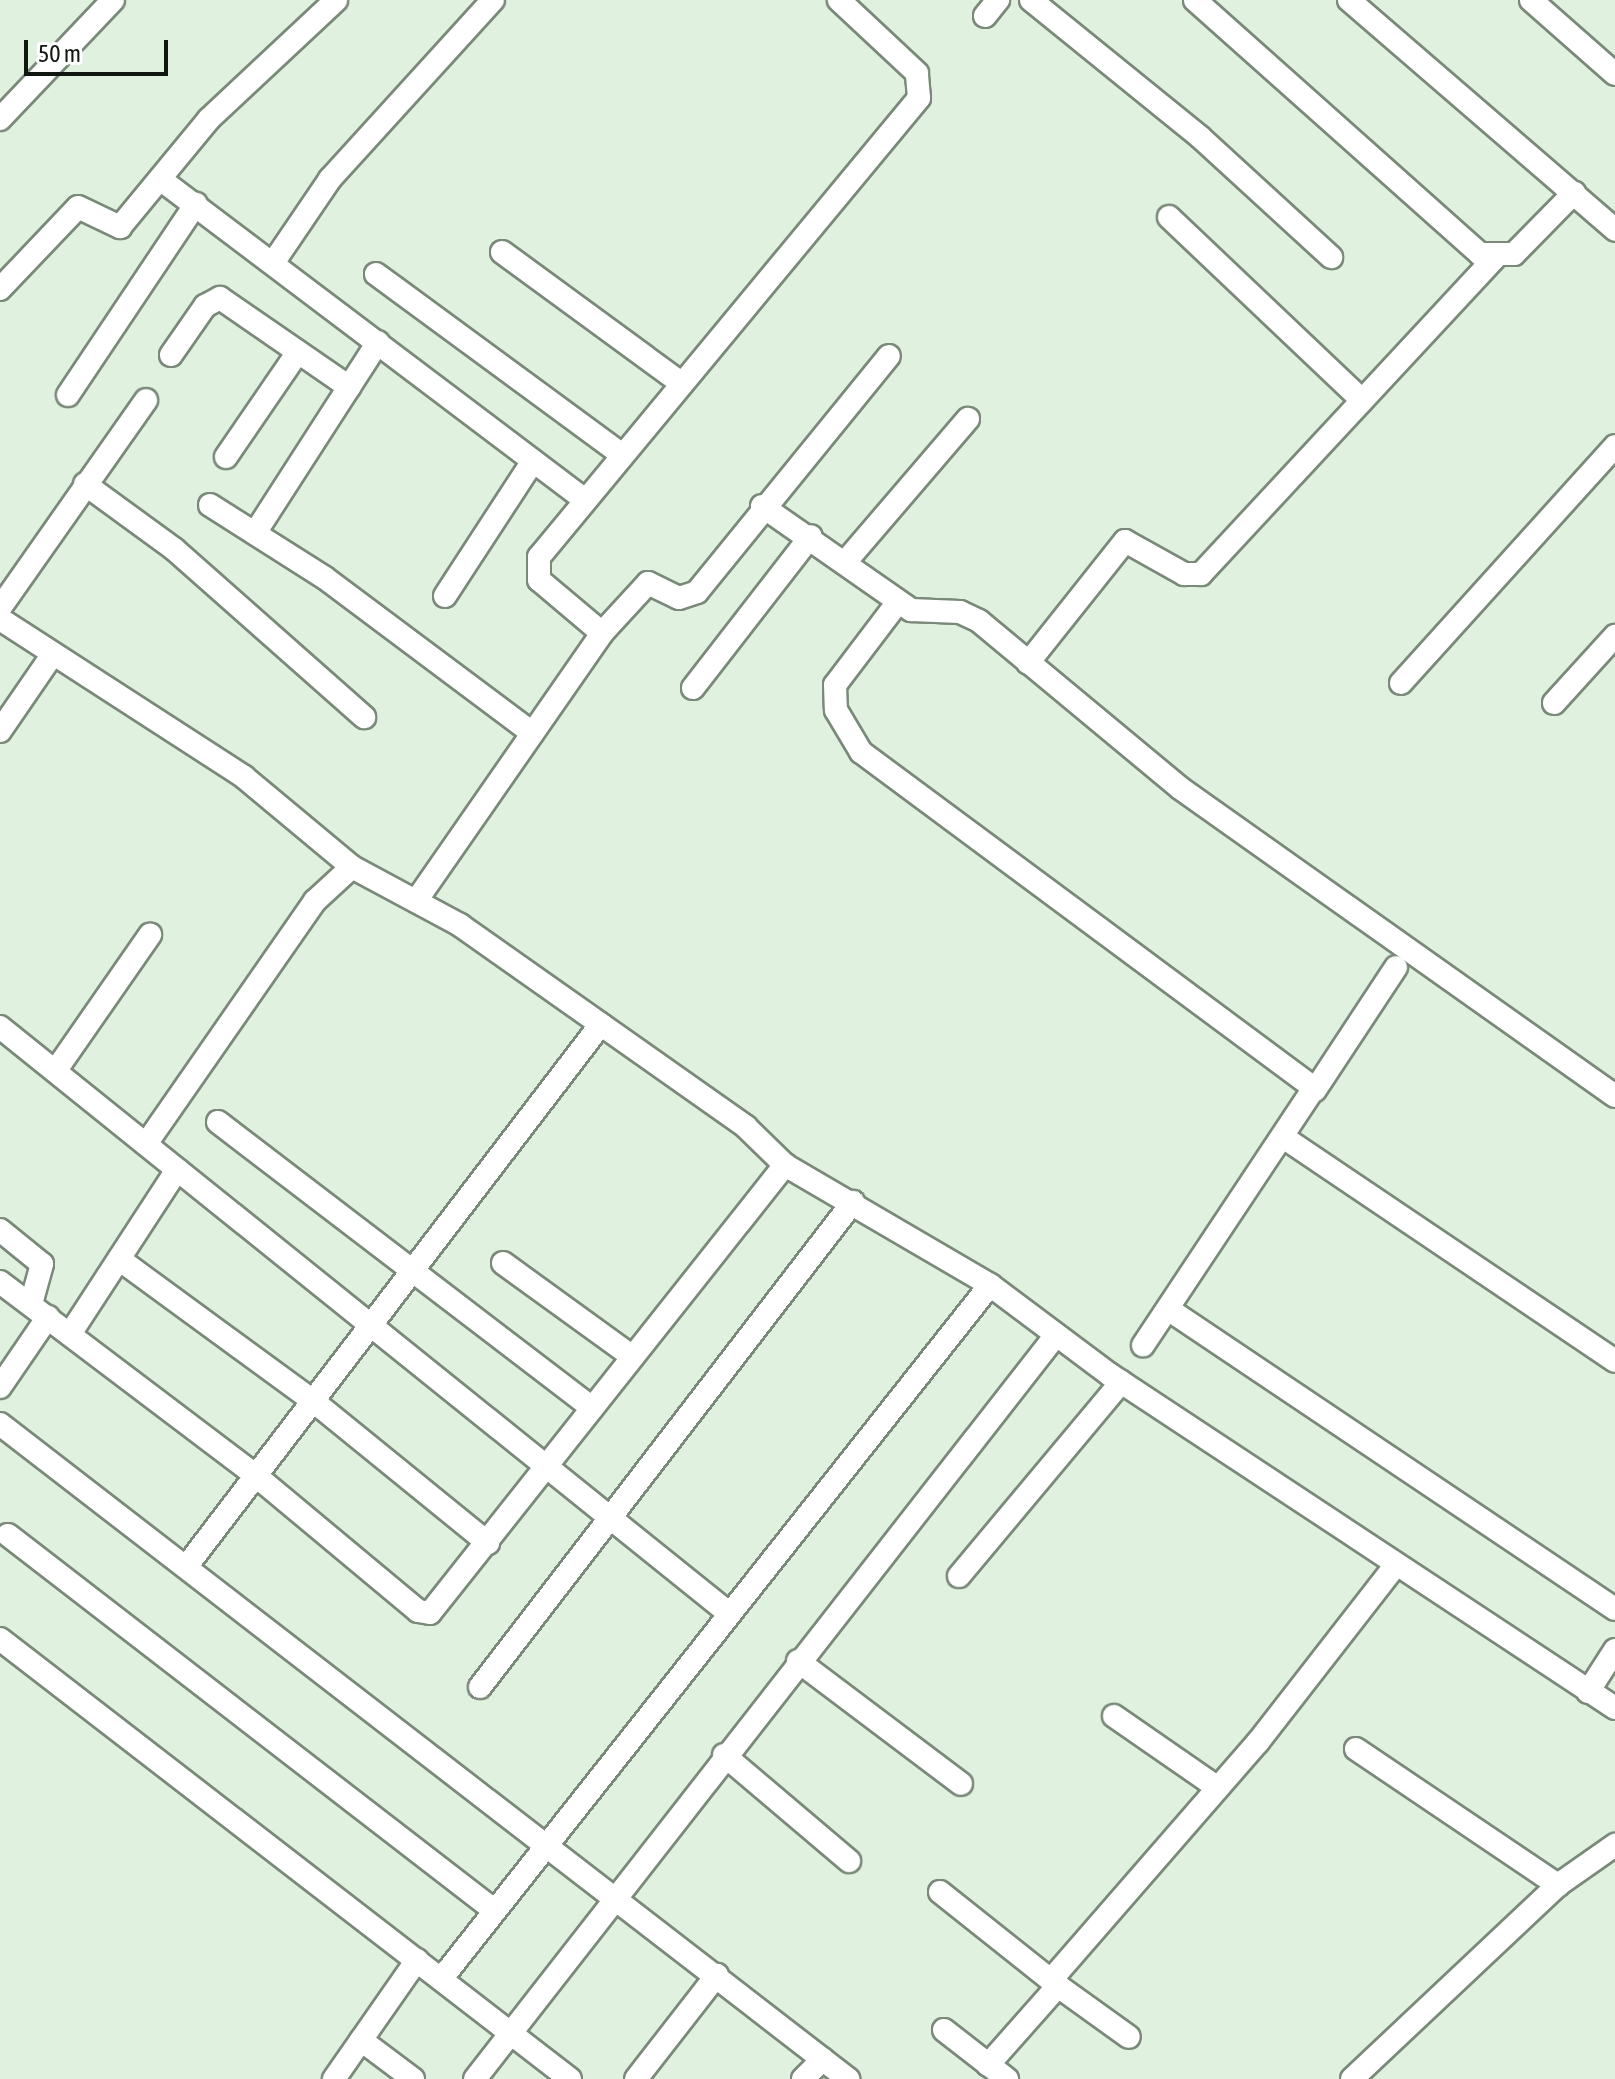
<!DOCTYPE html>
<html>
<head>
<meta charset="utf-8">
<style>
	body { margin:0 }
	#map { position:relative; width:1615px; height:2079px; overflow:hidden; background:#e0f1df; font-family:"Asap Condensed",sans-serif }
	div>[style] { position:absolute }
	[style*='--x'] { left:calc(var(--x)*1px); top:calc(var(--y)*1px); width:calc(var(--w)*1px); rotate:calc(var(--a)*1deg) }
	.roads { filter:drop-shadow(2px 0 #7a8979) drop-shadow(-2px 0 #7a8979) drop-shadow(0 2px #7a8979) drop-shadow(0 -2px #7a8979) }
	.minor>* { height:22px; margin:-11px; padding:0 11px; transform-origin:11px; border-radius:11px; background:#fff }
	span { translate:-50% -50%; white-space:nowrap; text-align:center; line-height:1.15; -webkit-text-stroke:6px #fff; paint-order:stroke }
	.scale { position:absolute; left:24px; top:40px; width:144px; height:36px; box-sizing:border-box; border:4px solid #101610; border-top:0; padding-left:10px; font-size:24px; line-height:28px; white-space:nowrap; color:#101610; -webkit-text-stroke:6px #fff; paint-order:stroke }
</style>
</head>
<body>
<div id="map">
	<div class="roads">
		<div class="minor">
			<div style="--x:1031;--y:0;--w:218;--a:39"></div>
			<div style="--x:1200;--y:137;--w:178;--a:42.5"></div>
			<div style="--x:1195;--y:0;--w:382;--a:41.7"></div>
			<div style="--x:1480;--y:254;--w:34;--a:0"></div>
			<div style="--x:1514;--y:254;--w:86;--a:-45.5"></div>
			<div style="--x:1349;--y:0;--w:352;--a:40.8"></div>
			<div style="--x:1531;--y:0;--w:112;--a:41.4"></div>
			<div style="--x:985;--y:16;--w:21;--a:-51"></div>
			<div style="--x:0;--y:119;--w:164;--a:-46.5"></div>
			<div style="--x:160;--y:179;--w:533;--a:37.06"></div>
			<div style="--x:1169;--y:217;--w:266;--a:43.5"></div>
			<div style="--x:502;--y:252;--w:222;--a:36.2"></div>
			<div style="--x:273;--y:263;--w:102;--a:-55.8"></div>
			<div style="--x:330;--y:179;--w:242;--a:-47.7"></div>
			<div style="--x:376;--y:274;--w:305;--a:36.3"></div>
			<div style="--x:0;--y:289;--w:113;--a:-46.4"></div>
			<div style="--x:78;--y:207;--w:47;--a:25.5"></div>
			<div style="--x:120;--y:227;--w:140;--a:-50.5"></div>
			<div style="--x:209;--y:119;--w:174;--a:-43.1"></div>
			<div style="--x:171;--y:355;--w:60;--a:-55.2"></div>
			<div style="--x:205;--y:306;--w:17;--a:-28"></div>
			<div style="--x:220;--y:298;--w:157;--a:34.6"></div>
			<div style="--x:68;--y:395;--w:230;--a:-56.2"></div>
			<div style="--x:226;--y:457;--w:127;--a:-55.6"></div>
			<div style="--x:85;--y:484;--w:110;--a:36.1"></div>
			<div style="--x:174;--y:549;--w:254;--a:41.5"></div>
			<div style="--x:210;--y:505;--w:136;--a:32.4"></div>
			<div style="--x:325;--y:578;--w:259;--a:36.8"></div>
			<div style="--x:762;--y:506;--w:182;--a:34.9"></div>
			<div style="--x:911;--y:610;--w:49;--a:2.3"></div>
			<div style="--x:960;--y:612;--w:21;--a:25"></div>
			<div style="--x:979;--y:621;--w:261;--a:39.7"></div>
			<div style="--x:1180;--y:788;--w:533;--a:35.3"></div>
			<div style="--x:255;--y:533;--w:227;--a:-57.2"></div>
			<div style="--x:847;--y:560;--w:186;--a:-49.4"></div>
			<div style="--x:445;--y:596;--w:161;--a:-56.9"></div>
			<div style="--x:898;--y:602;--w:104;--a:127.2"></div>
			<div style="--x:835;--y:685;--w:25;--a:88"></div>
			<div style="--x:836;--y:710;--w:49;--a:59.2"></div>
			<div style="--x:861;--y:752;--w:564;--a:36.57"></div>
			<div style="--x:1314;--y:1088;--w:309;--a:123.6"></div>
			<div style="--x:0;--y:608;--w:254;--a:-54.9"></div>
			<div style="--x:0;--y:619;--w:291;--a:32.9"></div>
			<div style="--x:244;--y:777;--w:141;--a:39.8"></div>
			<div style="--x:352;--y:867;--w:123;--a:28.2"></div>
			<div style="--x:460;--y:925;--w:350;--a:35.2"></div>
			<div style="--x:746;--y:1127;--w:54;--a:44.3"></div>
			<div style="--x:785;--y:1165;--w:238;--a:30.3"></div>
			<div style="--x:990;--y:1285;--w:149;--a:36.8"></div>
			<div style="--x:1109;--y:1374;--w:606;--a:33.43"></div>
			<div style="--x:602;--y:633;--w:68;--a:-47.4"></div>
			<div style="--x:648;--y:583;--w:34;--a:26"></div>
			<div style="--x:679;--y:598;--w:19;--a:-18"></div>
			<div style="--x:697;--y:592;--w:304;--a:-50.9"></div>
			<div style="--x:1028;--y:663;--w:156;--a:-51.5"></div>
			<div style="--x:1125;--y:541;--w:68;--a:29.2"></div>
			<div style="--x:1184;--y:574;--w:17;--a:0"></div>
			<div style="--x:1201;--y:574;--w:430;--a:-47.1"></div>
			<div style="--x:1401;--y:683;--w:319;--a:-47.9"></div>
			<div style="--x:693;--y:688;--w:192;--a:-52.2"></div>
			<div style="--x:1554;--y:703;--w:91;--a:-47.7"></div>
			<div style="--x:0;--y:731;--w:93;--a:-55.5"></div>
			<div style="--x:416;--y:901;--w:326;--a:-55.2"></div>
			<div style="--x:602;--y:633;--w:82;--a:-139.9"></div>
			<div style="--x:539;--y:580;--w:23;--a:-90"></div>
			<div style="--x:539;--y:557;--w:596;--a:-50.38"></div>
			<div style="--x:919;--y:98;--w:25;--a:-95"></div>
			<div style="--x:917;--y:73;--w:107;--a:-136.9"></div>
			<div style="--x:0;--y:1027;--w:932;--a:38.81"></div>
			<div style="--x:56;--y:1070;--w:165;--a:-55.2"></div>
			<div style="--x:1315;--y:1090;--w:147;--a:-56.6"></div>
			<div style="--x:218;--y:1122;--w:471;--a:37.4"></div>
			<div style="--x:1283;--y:1137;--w:400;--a:34"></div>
			<div style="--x:146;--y:1144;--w:296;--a:-55.2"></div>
			<div style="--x:315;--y:901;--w:50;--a:-42.6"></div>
			<div style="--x:0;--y:1230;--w:54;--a:39"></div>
			<div style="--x:42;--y:1264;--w:41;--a:105.4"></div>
			<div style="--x:119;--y:1259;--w:239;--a:36.2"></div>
			<div style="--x:312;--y:1400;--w:227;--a:39.1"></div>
			<div style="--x:503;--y:1263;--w:160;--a:35.9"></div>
			<div style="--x:0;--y:1282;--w:320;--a:37.1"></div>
			<div style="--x:255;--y:1475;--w:212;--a:39.8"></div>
			<div style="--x:418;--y:1611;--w:12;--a:9"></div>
			<div style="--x:430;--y:1613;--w:572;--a:-51.61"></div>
			<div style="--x:1168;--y:1309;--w:538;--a:33.87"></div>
			<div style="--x:70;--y:1334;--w:196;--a:-56.9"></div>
			<div style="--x:0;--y:1387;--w:85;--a:-55.6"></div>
			<div style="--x:0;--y:1424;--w:1072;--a:37.68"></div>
			<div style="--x:8;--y:1535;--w:615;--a:37.67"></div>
			<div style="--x:186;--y:1567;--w:683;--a:-52.61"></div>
			<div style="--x:959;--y:1576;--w:253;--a:-50.1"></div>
			<div style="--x:0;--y:1639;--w:720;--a:37.67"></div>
			<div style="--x:798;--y:1661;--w:204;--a:37"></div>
			<div style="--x:480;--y:1687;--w:612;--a:-52.44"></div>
			<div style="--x:1588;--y:1692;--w:50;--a:-57.3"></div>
			<div style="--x:1114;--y:1716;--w:126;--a:34.7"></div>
			<div style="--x:1356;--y:1749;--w:244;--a:34"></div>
			<div style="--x:724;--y:1755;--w:164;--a:40.3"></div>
			<div style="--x:940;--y:1892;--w:151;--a:38.5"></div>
			<div style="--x:442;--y:1978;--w:883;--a:-51.66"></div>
			<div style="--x:1051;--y:1980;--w:315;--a:-49"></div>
			<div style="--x:1258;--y:1742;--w:224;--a:-52.1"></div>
			<div style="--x:944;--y:2030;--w:80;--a:37.9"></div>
			<div style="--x:361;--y:2040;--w:65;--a:36.9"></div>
			<div style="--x:988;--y:2065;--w:106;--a:-48.5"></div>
			<div style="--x:1058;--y:1986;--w:87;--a:35.7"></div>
			<div style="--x:334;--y:2079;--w:145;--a:-55.1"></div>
			<div style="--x:475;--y:2079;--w:944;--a:-52.01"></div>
			<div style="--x:636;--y:2079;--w:132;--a:-52.1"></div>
			<div style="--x:803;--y:2079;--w:28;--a:-45"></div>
			<div style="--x:1352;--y:2079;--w:283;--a:-43.3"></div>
			<div style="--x:1558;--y:1885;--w:70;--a:-35.1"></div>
		</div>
	</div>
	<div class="scale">50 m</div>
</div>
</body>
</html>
